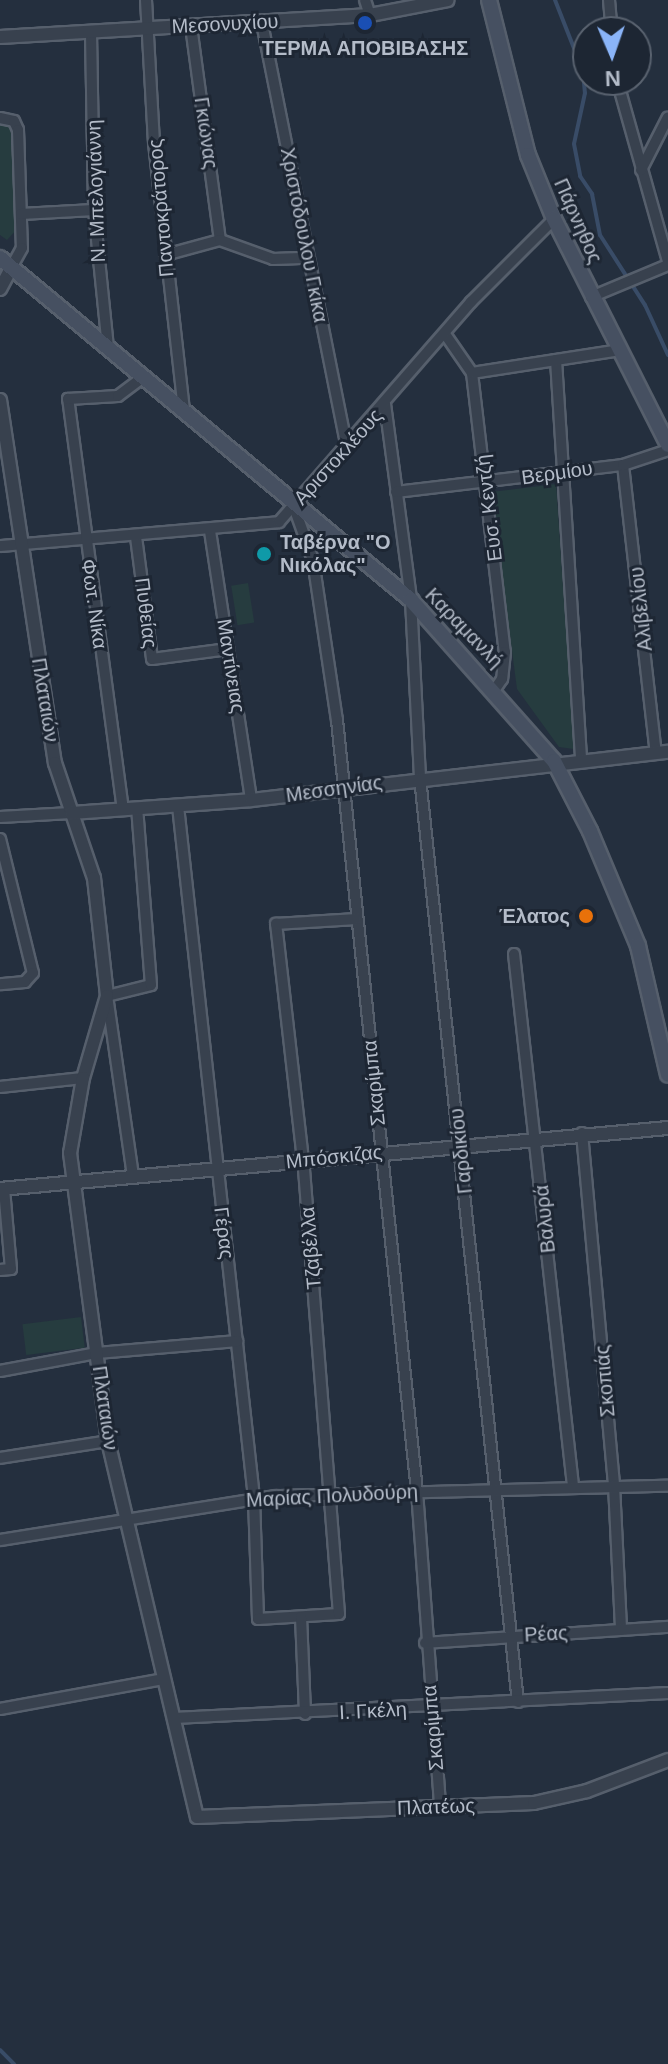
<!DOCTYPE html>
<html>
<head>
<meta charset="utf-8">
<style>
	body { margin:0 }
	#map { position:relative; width:668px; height:2064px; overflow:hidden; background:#242f3e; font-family:Helvetica,sans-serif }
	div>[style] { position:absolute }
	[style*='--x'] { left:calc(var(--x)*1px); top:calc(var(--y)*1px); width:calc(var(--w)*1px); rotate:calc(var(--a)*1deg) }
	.green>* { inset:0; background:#263c3f; transform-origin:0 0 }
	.stream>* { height:4px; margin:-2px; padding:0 2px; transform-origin:2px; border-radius:2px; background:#394c67 }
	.roads { filter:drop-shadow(2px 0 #565f6c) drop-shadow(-2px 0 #565f6c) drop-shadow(0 2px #565f6c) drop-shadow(0 -2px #565f6c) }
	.minor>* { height:10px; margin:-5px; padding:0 5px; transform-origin:5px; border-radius:5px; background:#38414e }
	.tertiary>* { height:12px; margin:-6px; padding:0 6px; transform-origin:6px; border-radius:6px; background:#38414e }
	.secondary>* { height:14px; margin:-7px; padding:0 7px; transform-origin:7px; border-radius:7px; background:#465061 }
	.dots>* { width:22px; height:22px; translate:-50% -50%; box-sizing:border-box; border:4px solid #1d2633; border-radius:50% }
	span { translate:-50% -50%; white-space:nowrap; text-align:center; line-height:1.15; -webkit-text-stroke:6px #1d2633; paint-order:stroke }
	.street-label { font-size:20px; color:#b4bcc9 }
	.poi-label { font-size:20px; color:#b4bcc9; font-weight:700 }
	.left { translate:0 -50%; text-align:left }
	.right { translate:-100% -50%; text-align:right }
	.north { position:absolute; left:572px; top:16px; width:80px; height:80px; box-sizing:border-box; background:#1d2633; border:2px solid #59626f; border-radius:50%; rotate:178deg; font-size:22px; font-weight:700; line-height:32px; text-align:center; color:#b4bcc9 }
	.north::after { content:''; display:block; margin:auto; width:28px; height:36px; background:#8ab4f8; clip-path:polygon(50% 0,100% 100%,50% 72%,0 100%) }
</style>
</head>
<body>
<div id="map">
	<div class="green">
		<div style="clip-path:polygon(0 122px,15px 129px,18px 228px,7px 240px,0 235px)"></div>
		<div style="clip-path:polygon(556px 484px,574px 749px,559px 747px,517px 689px,491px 492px)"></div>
		<div style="left:248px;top:583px;width:40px;height:17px;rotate:81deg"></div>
		<div style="left:81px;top:1317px;width:31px;height:59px;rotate:83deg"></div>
	</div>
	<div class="stream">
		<div style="--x:555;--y:0;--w:76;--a:68.5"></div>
		<div style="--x:583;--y:71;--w:22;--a:85"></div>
		<div style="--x:585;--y:93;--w:52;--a:102.2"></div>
		<div style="--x:574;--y:144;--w:33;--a:79"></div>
		<div style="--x:580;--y:176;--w:22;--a:56"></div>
		<div style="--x:592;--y:194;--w:42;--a:79"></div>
		<div style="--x:600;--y:235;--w:83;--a:57.3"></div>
		<div style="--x:645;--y:305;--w:55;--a:65.3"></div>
		<div style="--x:0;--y:2050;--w:20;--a:45"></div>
	</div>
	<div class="roads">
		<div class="minor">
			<div style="--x:146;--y:0;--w:143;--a:86.8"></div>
			<div style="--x:154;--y:143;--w:271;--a:83.6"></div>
			<div style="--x:365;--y:0;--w:16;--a:72"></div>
			<div style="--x:609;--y:0;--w:32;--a:85"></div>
			<div style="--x:262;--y:23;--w:432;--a:78.7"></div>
			<div style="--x:191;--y:26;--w:216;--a:82.3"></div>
			<div style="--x:91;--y:33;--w:177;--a:89"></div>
			<div style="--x:94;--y:210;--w:140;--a:84.2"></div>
			<div style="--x:617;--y:80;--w:189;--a:74.3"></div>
			<div style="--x:0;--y:118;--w:14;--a:12"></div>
			<div style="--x:14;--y:121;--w:10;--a:66"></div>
			<div style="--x:18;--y:130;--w:118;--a:88.1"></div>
			<div style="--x:22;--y:248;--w:23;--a:119"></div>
			<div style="--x:641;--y:170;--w:59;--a:-63"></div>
			<div style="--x:21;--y:214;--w:73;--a:-3.1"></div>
			<div style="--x:165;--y:255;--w:57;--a:-15.3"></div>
			<div style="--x:220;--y:240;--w:56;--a:19.7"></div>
			<div style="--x:273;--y:259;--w:35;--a:-2"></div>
			<div style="--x:591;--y:297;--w:83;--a:-22.6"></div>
			<div style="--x:445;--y:334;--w:47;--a:55.3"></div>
			<div style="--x:472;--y:373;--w:281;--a:83.3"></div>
			<div style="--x:505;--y:652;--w:27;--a:96"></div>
			<div style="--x:502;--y:679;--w:12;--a:125"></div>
			<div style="--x:556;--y:360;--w:400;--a:86.4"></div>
			<div style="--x:472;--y:373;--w:150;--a:-8.8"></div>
			<div style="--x:385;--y:404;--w:198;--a:82.4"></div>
			<div style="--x:411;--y:600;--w:178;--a:87.1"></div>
			<div style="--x:420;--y:778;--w:929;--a:83.95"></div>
			<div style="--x:623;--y:465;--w:290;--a:83.5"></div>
			<div style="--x:396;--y:492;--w:229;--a:-6.8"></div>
			<div style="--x:623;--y:465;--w:47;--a:-18.4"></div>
			<div style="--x:294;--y:507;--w:56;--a:70.3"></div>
			<div style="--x:313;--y:560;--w:162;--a:81.5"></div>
			<div style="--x:337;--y:720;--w:775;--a:84.08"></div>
			<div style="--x:417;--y:1491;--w:317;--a:85.8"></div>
			<div style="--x:210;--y:531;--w:272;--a:81.3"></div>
			<div style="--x:136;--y:537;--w:123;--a:82.5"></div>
			<div style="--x:152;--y:659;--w:77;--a:-7.5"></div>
			<div style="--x:0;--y:546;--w:280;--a:-4.9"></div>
			<div style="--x:279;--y:522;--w:292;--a:-48.9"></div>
			<div style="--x:471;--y:302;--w:117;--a:-45"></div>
			<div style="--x:178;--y:806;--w:696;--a:83.73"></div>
			<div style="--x:254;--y:1498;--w:121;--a:88.1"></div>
			<div style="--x:258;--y:1619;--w:81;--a:-3.5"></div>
			<div style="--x:339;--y:1614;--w:455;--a:-94.5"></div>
			<div style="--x:303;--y:1160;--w:238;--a:-96.5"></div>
			<div style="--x:276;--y:924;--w:80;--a:-3.6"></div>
			<div style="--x:123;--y:810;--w:415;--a:-97.6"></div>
			<div style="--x:68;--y:399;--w:50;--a:-3.4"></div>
			<div style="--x:118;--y:396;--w:30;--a:-37"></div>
			<div style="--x:0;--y:817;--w:71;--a:-3.2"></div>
			<div style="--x:0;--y:839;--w:138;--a:76.2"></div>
			<div style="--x:33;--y:973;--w:12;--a:132"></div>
			<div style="--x:25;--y:982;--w:25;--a:175"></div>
			<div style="--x:514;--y:954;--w:535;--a:83.67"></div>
			<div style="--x:0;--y:1087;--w:83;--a:-6.2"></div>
			<div style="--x:582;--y:1133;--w:353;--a:84.8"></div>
			<div style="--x:614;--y:1485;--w:145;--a:87.2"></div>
			<div style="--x:133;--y:1176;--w:182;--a:-98.2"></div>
			<div style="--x:107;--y:996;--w:45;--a:-14"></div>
			<div style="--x:151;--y:985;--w:177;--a:-94.5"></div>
			<div style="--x:0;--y:1270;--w:11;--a:-5"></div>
			<div style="--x:11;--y:1269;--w:80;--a:-95"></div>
			<div style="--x:0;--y:1371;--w:99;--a:-10.5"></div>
			<div style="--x:97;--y:1353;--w:141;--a:-4.9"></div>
			<div style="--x:0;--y:1458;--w:109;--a:-8.9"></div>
			<div style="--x:0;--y:1540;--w:279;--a:-9.1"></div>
			<div style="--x:276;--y:1496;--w:392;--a:-1.5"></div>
			<div style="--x:301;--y:1617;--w:97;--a:87.6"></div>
			<div style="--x:425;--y:1643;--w:244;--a:-3.8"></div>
			<div style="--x:0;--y:1709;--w:167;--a:-10.4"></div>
			<div style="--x:174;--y:1718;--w:495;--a:-2.9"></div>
		</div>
		<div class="tertiary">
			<div style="--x:0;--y:37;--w:371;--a:-3.4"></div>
			<div style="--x:370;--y:15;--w:79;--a:-10.9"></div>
			<div style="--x:0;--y:289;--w:24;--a:-62"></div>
			<div style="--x:0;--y:400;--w:367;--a:81.4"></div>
			<div style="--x:55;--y:763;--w:121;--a:71.3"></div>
			<div style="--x:94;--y:878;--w:119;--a:83.7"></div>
			<div style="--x:107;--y:996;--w:85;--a:106.3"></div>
			<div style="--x:83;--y:1078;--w:76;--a:99.8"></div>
			<div style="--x:70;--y:1153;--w:290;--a:82.5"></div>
			<div style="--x:108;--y:1441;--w:386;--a:76.7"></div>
			<div style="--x:197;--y:1817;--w:337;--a:-2.4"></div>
			<div style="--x:534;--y:1803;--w:54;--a:-12.8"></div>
			<div style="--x:587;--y:1791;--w:87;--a:-20.9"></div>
			<div style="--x:71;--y:813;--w:180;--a:-4.1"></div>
			<div style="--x:251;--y:800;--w:420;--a:-6.6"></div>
			<div style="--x:0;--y:1189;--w:671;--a:-5.22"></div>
		</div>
		<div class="secondary">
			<div style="--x:489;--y:0;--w:160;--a:75.9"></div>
			<div style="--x:528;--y:155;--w:69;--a:67.9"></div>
			<div style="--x:554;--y:219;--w:253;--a:63.2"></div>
			<div style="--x:0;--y:258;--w:535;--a:39.76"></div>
			<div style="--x:411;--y:600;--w:215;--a:48.4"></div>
			<div style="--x:554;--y:761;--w:79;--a:62.8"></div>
			<div style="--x:590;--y:831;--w:125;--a:67.3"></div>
			<div style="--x:638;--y:946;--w:132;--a:76.9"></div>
		</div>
	</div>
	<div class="dots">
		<div style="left:365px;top:23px;background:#1a4fb4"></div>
		<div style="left:264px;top:554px;background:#0f9aa8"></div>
		<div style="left:586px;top:916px;background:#e8710a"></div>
	</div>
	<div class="street-label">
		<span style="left:225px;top:24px;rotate:-3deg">Μεσονυχίου</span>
		<span style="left:206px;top:133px;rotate:82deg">Γκιώνας</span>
		<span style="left:96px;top:191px;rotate:-92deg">Ν. Μπελογιάννη</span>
		<span style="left:161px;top:208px;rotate:-95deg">Παντοκράτορος</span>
		<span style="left:578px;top:221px;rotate:66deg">Πάρνηθος</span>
		<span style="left:304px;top:235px;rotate:79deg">Χριστόδουλου Γκίκα</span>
		<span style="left:338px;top:457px;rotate:-48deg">Αριστοκλέους</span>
		<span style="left:557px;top:473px;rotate:-8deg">Βερμίου</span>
		<span style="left:489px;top:508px;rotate:-97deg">Ευσ. Κεντζή</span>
		<span style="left:94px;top:604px;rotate:82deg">Φωτ. Νίκα</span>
		<span style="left:641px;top:609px;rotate:-96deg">Αλιβελίου</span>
		<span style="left:146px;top:613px;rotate:83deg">Πυθείας</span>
		<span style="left:464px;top:628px;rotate:46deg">Καραμανλή</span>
		<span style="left:231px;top:666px;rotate:81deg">Μαντίνειας</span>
		<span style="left:45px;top:700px;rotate:81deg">Πλαταιών</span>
		<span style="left:334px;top:789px;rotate:-8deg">Μεσσηνίας</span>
		<span style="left:374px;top:1083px;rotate:-96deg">Σκαρίμπα</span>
		<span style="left:461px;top:1151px;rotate:-96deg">Γαρδικίου</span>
		<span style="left:334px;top:1157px;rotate:-6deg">Μπόσκιζας</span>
		<span style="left:545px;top:1219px;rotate:-96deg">Βαλυρά</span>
		<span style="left:224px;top:1233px;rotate:83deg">Γέρας</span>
		<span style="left:311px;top:1248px;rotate:-95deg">Τζαβέλλα</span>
		<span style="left:605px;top:1381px;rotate:-95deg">Σκοπιάς</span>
		<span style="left:105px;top:1408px;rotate:82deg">Πλαταιών</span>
		<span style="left:332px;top:1496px;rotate:-3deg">Μαρίας Πολυδούρη</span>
		<span style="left:546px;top:1634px;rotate:-3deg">Ρέας</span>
		<span style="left:373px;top:1711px;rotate:-3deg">Ι. Γκέλη</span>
		<span style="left:433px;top:1728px;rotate:-95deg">Σκαρίμπα</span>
		<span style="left:436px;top:1807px;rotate:-2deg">Πλατέως</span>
	</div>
	<div class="poi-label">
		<span style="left:365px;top:48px">ΤΕΡΜΑ ΑΠΟΒΙΒΑΣΗΣ</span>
		<span class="left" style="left:280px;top:554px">Ταβέρνα "Ο<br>Νικόλας"</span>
		<span class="right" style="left:570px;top:916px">Έλατος</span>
	</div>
	<div class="north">N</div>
</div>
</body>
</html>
